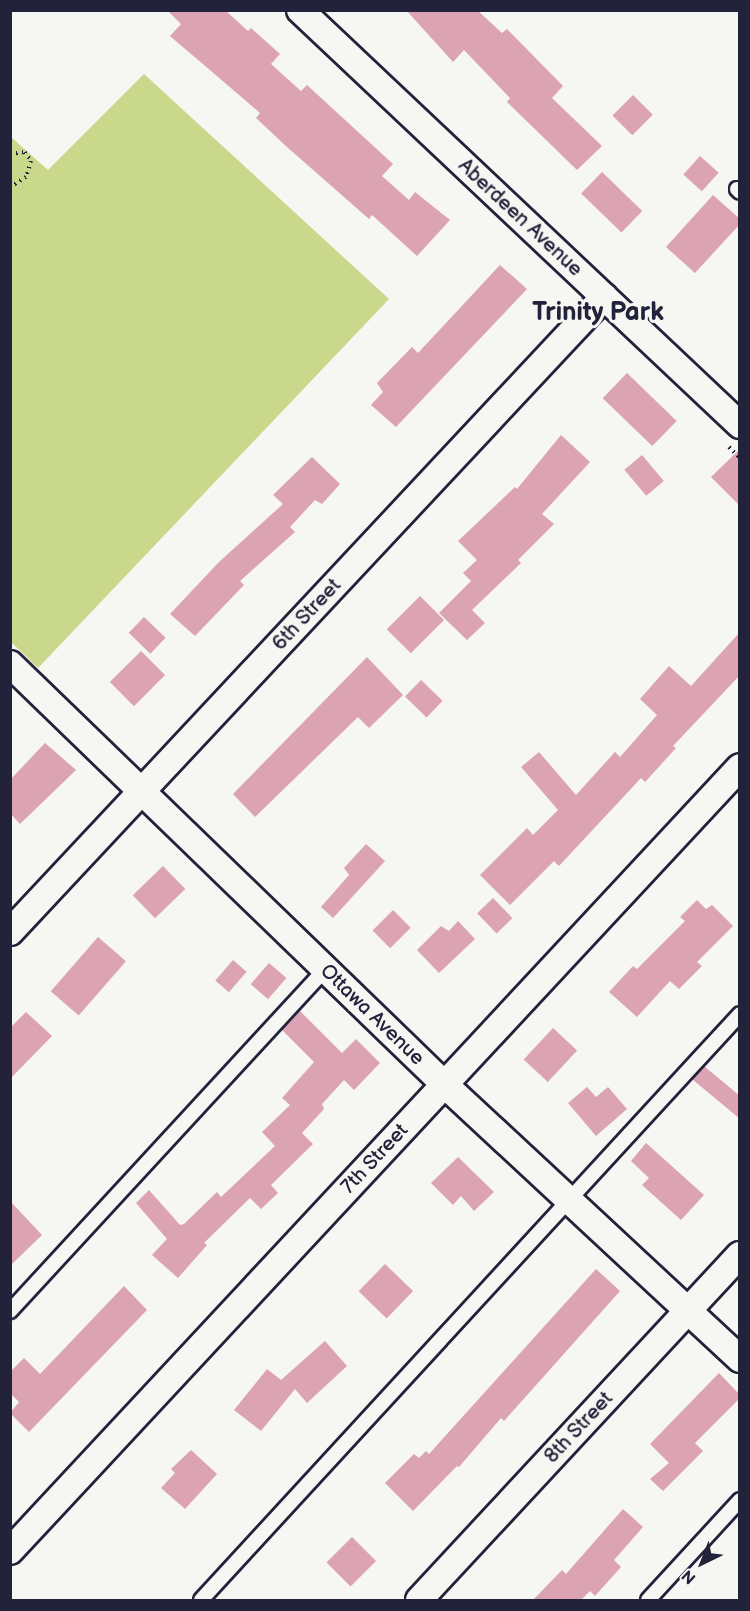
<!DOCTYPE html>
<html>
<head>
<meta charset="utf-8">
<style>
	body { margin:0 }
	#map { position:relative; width:750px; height:1611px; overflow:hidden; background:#f6f6f2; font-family:"Balsamiq Sans",sans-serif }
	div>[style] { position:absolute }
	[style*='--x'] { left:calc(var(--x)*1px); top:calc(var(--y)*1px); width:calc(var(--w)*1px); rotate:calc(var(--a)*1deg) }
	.green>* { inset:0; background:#cad88b }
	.building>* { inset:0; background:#dca3b4; transform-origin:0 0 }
	.path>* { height:4px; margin-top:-2px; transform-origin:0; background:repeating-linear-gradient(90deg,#22223b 0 1.5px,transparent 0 6px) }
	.roads { filter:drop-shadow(2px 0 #22223b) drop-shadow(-2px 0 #22223b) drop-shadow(0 2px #22223b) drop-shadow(0 -2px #22223b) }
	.lane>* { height:14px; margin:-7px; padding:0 7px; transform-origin:7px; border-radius:7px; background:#f6f6f2 }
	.street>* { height:26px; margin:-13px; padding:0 13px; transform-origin:13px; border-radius:13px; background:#f6f6f2 }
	span { translate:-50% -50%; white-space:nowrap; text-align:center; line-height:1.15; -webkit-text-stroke:6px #f6f6f2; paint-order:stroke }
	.street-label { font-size:20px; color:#22223b }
	.district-label { font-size:26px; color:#22223b; font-weight:700 }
	.frame { position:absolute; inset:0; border:12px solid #22223b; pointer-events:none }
	.north { position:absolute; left:672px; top:1533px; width:60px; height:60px; -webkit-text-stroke:4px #f6f6f2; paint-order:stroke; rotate:223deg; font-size:16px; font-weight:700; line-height:24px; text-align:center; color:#22223b }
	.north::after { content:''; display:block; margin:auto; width:21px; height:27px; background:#22223b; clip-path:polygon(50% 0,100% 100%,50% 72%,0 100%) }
</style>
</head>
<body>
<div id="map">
	<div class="green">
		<div style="clip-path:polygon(144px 74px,389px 299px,38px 668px,11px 642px,11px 137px,48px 170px)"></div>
	</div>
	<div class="building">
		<div style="clip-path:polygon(167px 10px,225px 10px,248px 31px,251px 28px,280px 54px,271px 64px,301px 91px,307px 85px,393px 164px,382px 176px,409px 200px,415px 192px,450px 220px,417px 256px,372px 215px,369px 219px,287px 147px,256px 118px,260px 113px,170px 36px,181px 24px)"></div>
		<div style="clip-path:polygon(406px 10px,477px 10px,502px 33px,507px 29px,563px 86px,552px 98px,602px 146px,577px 170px,507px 102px,510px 98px,464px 50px,453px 62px)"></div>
		<div style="left:633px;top:95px;width:28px;height:29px;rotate:45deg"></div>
		<div style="left:700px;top:156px;width:25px;height:25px;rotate:42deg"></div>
		<div style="left:602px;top:172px;width:56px;height:30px;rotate:44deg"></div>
		<div style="clip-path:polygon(713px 195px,740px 219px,740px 224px,695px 273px,666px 247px)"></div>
		<div style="clip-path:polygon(500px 265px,527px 289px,396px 427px,371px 405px,383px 392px,377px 383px,412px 347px,418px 353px)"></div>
		<div style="left:627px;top:373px;width:69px;height:35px;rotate:44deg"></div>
		<div style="clip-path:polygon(561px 435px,590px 462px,542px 514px,554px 524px,518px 560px,521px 563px,472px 610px,485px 623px,467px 640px,439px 613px,471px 581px,463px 573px,477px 560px,458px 541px,515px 487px,517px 489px)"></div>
		<div style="clip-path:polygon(740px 449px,740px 506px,711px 477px)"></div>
		<div style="left:642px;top:455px;width:34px;height:23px;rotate:50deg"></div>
		<div style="clip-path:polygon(312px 457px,340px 484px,322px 504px,315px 500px,290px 527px,295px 532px,240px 581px,244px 585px,195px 636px,170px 614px,219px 562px,283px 504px,273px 495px)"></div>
		<div style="left:420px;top:596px;width:34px;height:47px;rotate:45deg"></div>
		<div style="left:144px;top:617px;width:30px;height:22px;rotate:44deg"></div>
		<div style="clip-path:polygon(740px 632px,740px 675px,673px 746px,676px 748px,645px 782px,641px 778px,559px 866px,554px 861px,510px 905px,480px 875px,527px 828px,533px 835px,558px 810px,521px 767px,539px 752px,576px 795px,615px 752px,620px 757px,657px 715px,640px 699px,669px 666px,691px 686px)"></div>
		<div style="left:141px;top:651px;width:34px;height:44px;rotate:45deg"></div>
		<div style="clip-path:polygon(367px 657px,403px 695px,369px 728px,358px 717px,255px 817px,233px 794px)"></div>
		<div style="left:421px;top:680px;width:30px;height:23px;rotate:44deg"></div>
		<div style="clip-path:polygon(45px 743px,76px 770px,20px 824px,10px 813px,10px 780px)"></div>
		<div style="clip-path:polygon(366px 844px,385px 861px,333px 918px,321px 907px,349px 875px,344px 868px)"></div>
		<div style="left:163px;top:866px;width:32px;height:42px;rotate:46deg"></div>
		<div style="left:493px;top:898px;width:28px;height:22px;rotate:46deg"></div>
		<div style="clip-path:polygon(697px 900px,706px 909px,712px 905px,733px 926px,697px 962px,702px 966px,679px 989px,670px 981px,637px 1017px,609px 992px,633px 966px,637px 969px,685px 921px,680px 917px)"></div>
		<div style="left:393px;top:910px;width:25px;height:29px;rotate:45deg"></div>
		<div style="clip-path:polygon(458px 921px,475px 939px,439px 973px,417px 950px,441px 926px,449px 931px)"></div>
		<div style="left:98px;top:937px;width:37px;height:72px;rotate:41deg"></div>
		<div style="left:233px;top:960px;width:18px;height:27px;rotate:41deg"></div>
		<div style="left:269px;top:963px;width:23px;height:28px;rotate:41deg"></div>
		<div style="clip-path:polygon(300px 1011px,342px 1053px,356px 1039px,380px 1063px,354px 1090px,344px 1080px,322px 1104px,324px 1109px,302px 1133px,313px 1144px,271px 1185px,278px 1193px,261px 1209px,250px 1198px,204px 1243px,207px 1245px,178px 1278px,152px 1255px,167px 1239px,136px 1203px,149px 1190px,180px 1225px,184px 1224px,217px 1192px,221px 1197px,275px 1146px,262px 1132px,290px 1105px,282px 1098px,314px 1062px,282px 1030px)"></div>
		<div style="clip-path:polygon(26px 1012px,52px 1036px,10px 1079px,10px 1028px)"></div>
		<div style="left:553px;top:1028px;width:33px;height:43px;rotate:43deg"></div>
		<div style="clip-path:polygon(704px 1066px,740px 1096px,740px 1119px,692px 1079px)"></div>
		<div style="clip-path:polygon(587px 1087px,596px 1097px,608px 1087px,627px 1109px,596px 1136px,568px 1103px)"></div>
		<div style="clip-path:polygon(646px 1143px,704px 1195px,681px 1220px,642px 1185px,649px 1178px,631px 1161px)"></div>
		<div style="clip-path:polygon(458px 1157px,494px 1192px,474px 1211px,461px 1196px,453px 1205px,431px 1183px)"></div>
		<div style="clip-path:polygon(10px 1201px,42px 1235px,10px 1266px)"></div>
		<div style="left:385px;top:1264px;width:39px;height:38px;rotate:44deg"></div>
		<div style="clip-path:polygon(596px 1269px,620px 1291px,504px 1421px,501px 1418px,459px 1467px,457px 1466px,413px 1511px,385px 1483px,414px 1454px,419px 1458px,426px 1451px,429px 1454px)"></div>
		<div style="clip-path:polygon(124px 1286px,147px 1310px,29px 1432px,10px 1413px,19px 1402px,10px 1393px,10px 1372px,24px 1358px,40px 1374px)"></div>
		<div style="clip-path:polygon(325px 1341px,347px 1366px,307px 1403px,295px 1389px,261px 1431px,234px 1410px,267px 1369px,281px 1380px)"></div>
		<div style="clip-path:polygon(719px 1373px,740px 1395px,740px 1398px,695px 1443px,703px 1451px,663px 1491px,650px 1479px,669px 1463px,650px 1444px)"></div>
		<div style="clip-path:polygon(191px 1450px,217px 1474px,185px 1509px,161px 1488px,175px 1473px,171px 1469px)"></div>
		<div style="clip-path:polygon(623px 1509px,643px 1527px,614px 1560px,621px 1567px,595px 1596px,590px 1591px,581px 1600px,533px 1600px,562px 1570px,566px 1574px)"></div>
		<div style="left:352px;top:1537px;width:34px;height:36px;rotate:45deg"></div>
	</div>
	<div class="path">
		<div style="--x:10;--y:154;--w:15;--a:-8"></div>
		<div style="--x:25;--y:152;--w:11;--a:56"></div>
		<div style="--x:31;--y:161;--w:17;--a:107"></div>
		<div style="--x:26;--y:177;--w:19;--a:148"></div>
		<div style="--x:729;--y:447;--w:16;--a:45"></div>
	</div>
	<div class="roads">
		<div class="lane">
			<div style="--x:737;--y:189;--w:4;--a:45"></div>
			<div style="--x:10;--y:1311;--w:464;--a:-47.3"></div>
			<div style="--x:201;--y:1600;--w:796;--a:-47.39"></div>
			<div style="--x:648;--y:1600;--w:136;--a:-47.4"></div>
		</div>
		<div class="street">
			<div style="--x:300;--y:10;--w:605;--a:43.33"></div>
			<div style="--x:10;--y:664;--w:604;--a:44.06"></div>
			<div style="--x:444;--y:1084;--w:404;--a:42.9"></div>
			<div style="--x:10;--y:932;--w:870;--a:-46.91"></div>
			<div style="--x:10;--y:1551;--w:1071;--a:-47.04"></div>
			<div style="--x:419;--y:1600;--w:471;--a:-47.1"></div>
		</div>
	</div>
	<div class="street-label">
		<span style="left:520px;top:218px;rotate:43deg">Aberdeen Avenue</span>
		<span style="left:307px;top:615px;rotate:-47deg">6th Street</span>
		<span style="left:372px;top:1015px;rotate:44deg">Ottawa Avenue</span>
		<span style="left:375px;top:1159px;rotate:-47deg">7th Street</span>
		<span style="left:579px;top:1428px;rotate:-47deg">8th Street</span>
	</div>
	<div class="district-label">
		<span style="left:598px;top:313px">Trinity Park</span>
	</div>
	<div class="frame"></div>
	<div class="north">N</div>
</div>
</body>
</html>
